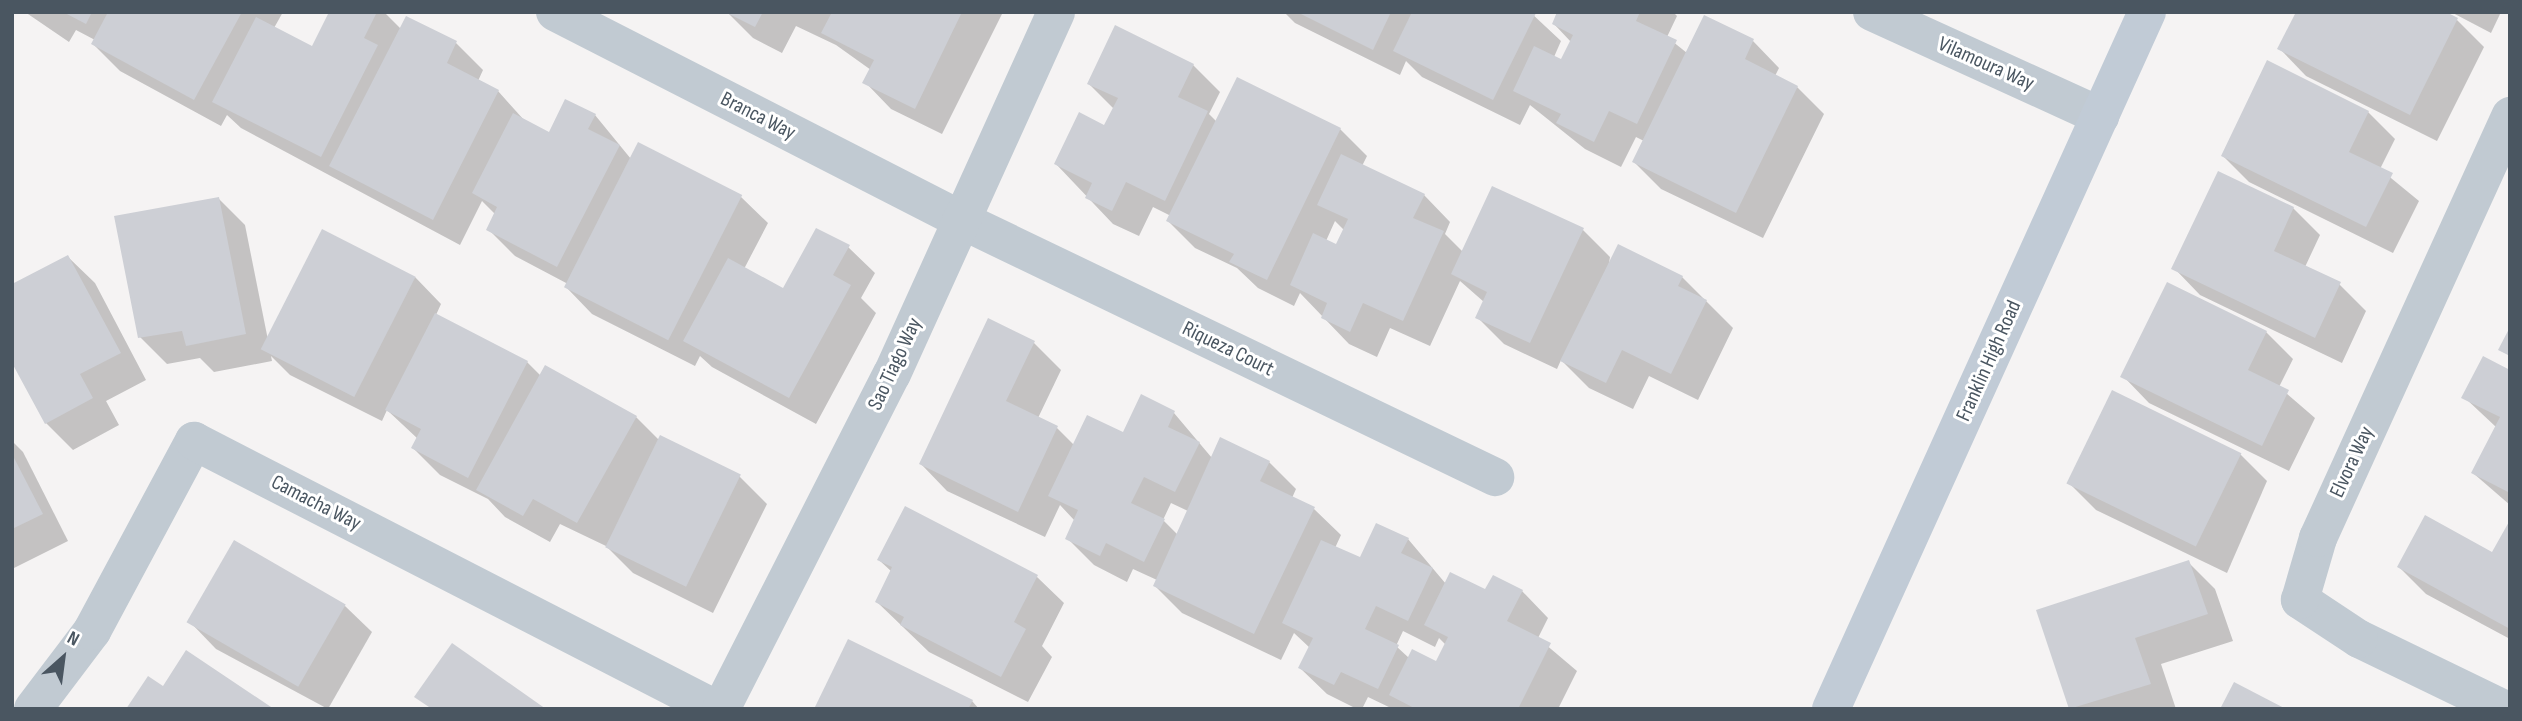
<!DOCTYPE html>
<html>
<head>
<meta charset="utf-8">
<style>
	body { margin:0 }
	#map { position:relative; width:2522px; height:721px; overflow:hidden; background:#f5f3f3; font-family:"Sofia Sans Condensed",sans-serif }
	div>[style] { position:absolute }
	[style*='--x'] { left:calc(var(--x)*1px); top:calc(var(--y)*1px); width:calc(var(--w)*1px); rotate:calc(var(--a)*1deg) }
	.shadow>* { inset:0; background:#0003 }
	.building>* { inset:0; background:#cdcfd5; transform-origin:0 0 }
	.street>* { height:38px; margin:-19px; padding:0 19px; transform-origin:19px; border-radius:19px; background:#c1cad2 }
	.secondary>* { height:38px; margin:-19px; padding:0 19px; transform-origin:19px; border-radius:19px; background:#c1cbd6 }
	span { translate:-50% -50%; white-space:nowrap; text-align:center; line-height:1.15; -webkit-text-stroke:6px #fff; paint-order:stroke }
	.street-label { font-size:21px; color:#4a5661 }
	.frame { position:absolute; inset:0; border:14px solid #4a5661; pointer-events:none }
	.north { position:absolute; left:28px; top:623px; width:70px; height:70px; -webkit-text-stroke:5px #fff; paint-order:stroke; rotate:28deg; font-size:19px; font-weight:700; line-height:28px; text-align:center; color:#4a5661 }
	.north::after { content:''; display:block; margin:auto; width:24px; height:32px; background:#4a5661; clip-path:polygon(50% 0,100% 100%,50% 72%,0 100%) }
</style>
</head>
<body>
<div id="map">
	<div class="shadow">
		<div style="clip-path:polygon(25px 12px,283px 12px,274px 28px,312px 48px,331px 12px,384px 12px,401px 29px,407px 18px,456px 43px,483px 70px,478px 81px,498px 91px,524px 120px,549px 134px,595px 115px,631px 159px,741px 197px,768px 223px,744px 269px,783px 290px,848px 247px,875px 273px,861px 298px,876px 313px,816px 424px,712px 367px,700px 356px,695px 366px,592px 314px,566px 287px,568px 284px,515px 256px,488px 229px,495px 214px,482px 201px,460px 245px,241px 128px,227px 115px,221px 126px,120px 71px,93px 44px,95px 40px,76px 30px,69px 42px)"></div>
		<div style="clip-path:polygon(727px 12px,1003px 12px,942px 134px,891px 109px,865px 82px,871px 70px,836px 45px,796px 26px,782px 53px,753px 38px)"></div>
		<div style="clip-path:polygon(1284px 12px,1530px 12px,1561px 41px,1554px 57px,1562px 61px,1571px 42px,1554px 24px,1559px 12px,1673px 12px,1677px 16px,1667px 37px,1687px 53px,1753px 41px,1779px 68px,1775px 76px,1797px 87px,1824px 114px,1763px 238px,1661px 189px,1634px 162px,1644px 141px,1636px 137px,1621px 167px,1585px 149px,1530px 105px,1520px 125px,1422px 77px,1406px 61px,1400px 75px,1295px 23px)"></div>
		<div style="clip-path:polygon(2451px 12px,2501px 12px,2491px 33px)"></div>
		<div style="clip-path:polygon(2457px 20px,2484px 47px,2437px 141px,2306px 76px,2280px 49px)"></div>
		<div style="clip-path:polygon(evenodd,1193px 65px,1220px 92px,1209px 114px,1217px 122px,1340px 129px,1367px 156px,1362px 166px,1424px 195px,1450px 222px,1445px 234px,1463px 252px,1583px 230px,1610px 257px,1608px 269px,1682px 277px,1733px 328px,1698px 400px,1649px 376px,1633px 409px,1589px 388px,1561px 360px,1557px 369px,1504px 344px,1477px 317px,1484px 302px,1460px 281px,1430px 346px,1390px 328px,1377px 357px,1349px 344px,1300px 293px,1294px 306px,1258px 288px,1237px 268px,1195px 248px,1168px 221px,1171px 216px,1153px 207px,1139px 236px,1113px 224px,1056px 164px,1105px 127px,1114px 109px,1089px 84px,1193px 65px,1335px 221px,1344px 230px,1337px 246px,1326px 241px,1335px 221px)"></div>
		<div style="clip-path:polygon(2368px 112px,2395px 139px,2380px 169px,2419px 201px,2393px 253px,2249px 182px,2223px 156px)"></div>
		<div style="clip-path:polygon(219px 199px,245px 225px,268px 340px,415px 277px,441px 304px,436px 315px,527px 362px,541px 376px,636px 417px,659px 440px,660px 437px,740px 477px,767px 504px,713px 613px,633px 573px,606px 546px,560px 524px,550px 542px,505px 517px,488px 499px,440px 475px,413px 448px,418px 439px,387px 410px,382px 421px,290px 375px,271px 356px,272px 361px,214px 372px,200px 358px,167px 364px,140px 337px)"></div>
		<div style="clip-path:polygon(2293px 208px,2320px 235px,2305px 267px,2339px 284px,2366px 311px,2342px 363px,2200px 295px,2174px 268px)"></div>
		<div style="clip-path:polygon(68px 257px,95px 283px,146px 380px,106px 401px,119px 425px,73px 450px,46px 423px)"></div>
		<div style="clip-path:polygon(evenodd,989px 321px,1034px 343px,1061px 370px,1038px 418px,1057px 428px,1074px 445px,1124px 435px,1142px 396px,1174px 413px,1212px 458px,1269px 462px,1296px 489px,1292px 498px,1314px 509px,1341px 535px,1335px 548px,1361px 560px,1408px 539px,1446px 584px,1485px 592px,1522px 591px,1548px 618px,1538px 638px,1577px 671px,1558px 709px,1393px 709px,1368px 697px,1362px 709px,1357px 709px,1327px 694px,1300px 668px,1310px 648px,1294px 633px,1281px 660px,1182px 613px,1155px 586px,1157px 580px,1133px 569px,1127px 582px,1094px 565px,1067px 538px,1075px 521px,1060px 505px,1045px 537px,947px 491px,921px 464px,989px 321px,1171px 503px,1188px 511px,1178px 535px,1163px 520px,1171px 503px,989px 321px,1403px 631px,1435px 647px,1439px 638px,1446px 645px,1437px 663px,1409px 658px,1396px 646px,1403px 631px)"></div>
		<div style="clip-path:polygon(2266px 332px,2293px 359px,2279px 387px,2315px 418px,2289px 471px,2149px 403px,2123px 376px)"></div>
		<div style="clip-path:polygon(2510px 372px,2510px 505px,2473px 473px,2496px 427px,2464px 397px)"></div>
		<div style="clip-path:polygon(12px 441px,23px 452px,68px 541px,12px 569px)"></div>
		<div style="clip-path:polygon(2240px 454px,2267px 481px,2227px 573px,2096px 510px,2069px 483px)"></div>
		<div style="clip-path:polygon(906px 508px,1037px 577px,1064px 603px,1042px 646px,1052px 657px,1028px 702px,929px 652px,877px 602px,892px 572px,879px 560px)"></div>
		<div style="clip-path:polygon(2510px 523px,2510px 639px,2426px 594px,2399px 567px,2493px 554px)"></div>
		<div style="clip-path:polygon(2188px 562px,2215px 589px,2233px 641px,2161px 664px,2176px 709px,2070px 709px,2038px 612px)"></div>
		<div style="clip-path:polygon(345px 606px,372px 632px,328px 709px,216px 649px,190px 622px)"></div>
		<div style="clip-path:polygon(972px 701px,979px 709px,816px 709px)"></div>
	</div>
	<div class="building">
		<div style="clip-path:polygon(63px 12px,92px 12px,86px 24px)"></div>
		<div style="clip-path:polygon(108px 12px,242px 12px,194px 100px,91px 44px)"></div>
		<div style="clip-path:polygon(329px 12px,377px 12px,364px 38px,378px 45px,321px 157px,212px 102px,256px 17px,312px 46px)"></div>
		<div style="clip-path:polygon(725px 12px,763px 12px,755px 27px)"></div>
		<div style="clip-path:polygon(832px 12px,962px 12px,915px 109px,862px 83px,874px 60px,821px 33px)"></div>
		<div style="clip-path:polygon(1297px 12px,1391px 12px,1373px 50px)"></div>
		<div style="clip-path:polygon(1412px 12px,1534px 12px,1536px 13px,1493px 100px,1393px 51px)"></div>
		<div style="clip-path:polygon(1557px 12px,1640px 12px,1636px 21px,1677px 40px,1637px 124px,1609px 111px,1594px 142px,1556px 123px,1561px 114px,1513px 91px,1534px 46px,1561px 59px,1573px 35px,1552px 24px)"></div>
		<div style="clip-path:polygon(2296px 12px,2446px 12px,2458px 18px,2410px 115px,2277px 49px)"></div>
		<div style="clip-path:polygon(1704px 15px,1754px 39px,1745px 59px,1798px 86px,1736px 213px,1632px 162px)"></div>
		<div style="clip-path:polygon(406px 16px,457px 41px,447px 63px,499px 90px,433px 220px,329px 166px)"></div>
		<div style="clip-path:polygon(1115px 25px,1194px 64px,1178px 97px,1208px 111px,1165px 201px,1126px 182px,1112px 211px,1085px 198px,1092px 183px,1054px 164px,1079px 112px,1104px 125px,1118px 98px,1087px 84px)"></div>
		<div style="clip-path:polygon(2267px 60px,2369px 111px,2349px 152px,2393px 173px,2366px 227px,2221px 156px)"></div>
		<div style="clip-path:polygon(1237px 77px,1341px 128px,1267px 280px,1229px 262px,1234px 254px,1166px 221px)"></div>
		<div style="clip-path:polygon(565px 99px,596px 114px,588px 129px,620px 145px,557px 267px,486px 230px,497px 207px,472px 193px,513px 113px,549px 132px)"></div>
		<div style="left:638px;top:142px;width:117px;height:163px;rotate:27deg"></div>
		<div style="clip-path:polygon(1341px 154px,1425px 194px,1413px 218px,1444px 231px,1403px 321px,1363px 303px,1350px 332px,1321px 318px,1327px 303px,1290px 285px,1313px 233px,1336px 244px,1348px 219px,1317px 205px)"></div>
		<div style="clip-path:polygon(2218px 171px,2294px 207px,2274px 251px,2341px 282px,2315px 338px,2171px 269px)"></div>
		<div style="clip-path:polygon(1492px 186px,1584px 228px,1530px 343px,1475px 318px,1487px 292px,1451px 274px)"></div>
		<div style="clip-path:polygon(219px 197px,246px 334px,186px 346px,182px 331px,138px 338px,114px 216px)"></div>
		<div style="clip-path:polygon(816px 228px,850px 245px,833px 275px,851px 285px,789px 398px,683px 341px,728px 258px,783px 288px)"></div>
		<div style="left:322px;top:229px;width:105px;height:135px;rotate:27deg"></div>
		<div style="clip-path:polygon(1618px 244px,1683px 276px,1678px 286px,1707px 300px,1671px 374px,1622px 350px,1606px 383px,1560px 361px)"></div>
		<div style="clip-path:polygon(68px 255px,121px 353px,80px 374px,93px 398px,45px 424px,12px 363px,12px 284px)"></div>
		<div style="clip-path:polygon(2167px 282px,2267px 331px,2248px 370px,2289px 390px,2262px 446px,2120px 377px)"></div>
		<div style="clip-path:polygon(435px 313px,528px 361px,468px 478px,411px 448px,421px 429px,385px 410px)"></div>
		<div style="clip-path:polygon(988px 318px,1035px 341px,1006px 401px,1058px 426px,1018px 512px,919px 464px)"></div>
		<div style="clip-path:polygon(2510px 327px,2510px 356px,2498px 350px)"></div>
		<div style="clip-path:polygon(2483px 356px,2510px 370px,2510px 493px,2471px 473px,2500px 417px,2461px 398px)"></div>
		<div style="clip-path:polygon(545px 365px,637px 416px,577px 523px,533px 499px,523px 516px,476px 490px)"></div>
		<div style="left:2112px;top:390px;width:144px;height:104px;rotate:26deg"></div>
		<div style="clip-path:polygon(1141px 394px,1175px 411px,1168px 427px,1200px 442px,1175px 492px,1144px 477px,1131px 503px,1165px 519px,1144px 562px,1106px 543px,1100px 556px,1065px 539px,1078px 510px,1048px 496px,1087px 415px,1123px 432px)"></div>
		<div style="left:660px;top:435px;width:90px;height:125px;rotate:26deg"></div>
		<div style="clip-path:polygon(1220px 437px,1270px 461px,1260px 481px,1315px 507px,1254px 634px,1153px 586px)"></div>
		<div style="clip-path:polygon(12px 454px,43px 514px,12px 529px)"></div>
		<div style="clip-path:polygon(905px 506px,1038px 575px,1014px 622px,1026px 629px,1001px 677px,900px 625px,904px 617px,875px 602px,892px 567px,877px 560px)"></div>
		<div style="clip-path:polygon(2425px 515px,2492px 552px,2510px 520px,2510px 629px,2397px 567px)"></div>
		<div style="clip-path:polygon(1376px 523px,1409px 538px,1401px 553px,1433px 568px,1408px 621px,1376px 606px,1365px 629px,1399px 645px,1378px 689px,1341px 672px,1334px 685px,1298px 668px,1313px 638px,1282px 623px,1321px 540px,1360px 557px)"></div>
		<div style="left:234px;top:540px;width:129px;height:95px;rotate:30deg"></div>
		<div style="clip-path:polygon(2189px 560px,2208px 614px,2135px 638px,2151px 684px,2069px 709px,2036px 610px)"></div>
		<div style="clip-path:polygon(1450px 572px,1485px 589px,1493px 575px,1523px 590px,1507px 621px,1551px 643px,1518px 709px,1416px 709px,1389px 695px,1412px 649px,1436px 661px,1448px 637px,1424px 625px)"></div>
		<div style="clip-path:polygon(848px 639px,973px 700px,968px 709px,814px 709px)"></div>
		<div style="clip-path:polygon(452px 643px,546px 709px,432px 709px,414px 697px)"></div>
		<div style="clip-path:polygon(186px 650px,274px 709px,126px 709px,148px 676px,163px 686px)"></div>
		<div style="clip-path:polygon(2234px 682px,2286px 709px,2220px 709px)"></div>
	</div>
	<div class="street">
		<div style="--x:555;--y:12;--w:456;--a:27.1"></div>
		<div style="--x:961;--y:220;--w:593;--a:25.7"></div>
		<div style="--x:1872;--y:12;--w:251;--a:24.5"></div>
		<div style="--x:33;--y:709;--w:98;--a:-52.9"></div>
		<div style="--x:92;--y:631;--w:216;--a:-61.8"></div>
		<div style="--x:194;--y:441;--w:587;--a:27.18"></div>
		<div style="--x:721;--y:709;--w:376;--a:-63"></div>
		<div style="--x:892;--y:374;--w:397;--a:-65.6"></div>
		<div style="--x:2504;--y:709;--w:161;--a:-154.2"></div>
		<div style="--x:2359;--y:639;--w:71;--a:-146.5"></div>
		<div style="--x:2300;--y:600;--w:65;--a:-73.8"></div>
		<div style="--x:2318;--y:538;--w:464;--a:-65.5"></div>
	</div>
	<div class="secondary">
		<div style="--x:1831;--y:709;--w:765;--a:-65.61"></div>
	</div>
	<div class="street-label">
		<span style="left:1986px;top:64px;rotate:24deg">Vilamoura Way</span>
		<span style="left:758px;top:116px;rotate:27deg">Branca Way</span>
		<span style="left:1228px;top:349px;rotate:26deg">Riqueza Court</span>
		<span style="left:1989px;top:361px;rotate:-66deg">Franklin High Road</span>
		<span style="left:895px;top:364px;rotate:-65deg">Sao Tiago Way</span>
		<span style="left:2352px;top:462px;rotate:-65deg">Elvora Way</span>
		<span style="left:316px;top:503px;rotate:27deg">Camacha Way</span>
	</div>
	<div class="frame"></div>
	<div class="north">N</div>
</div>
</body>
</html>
